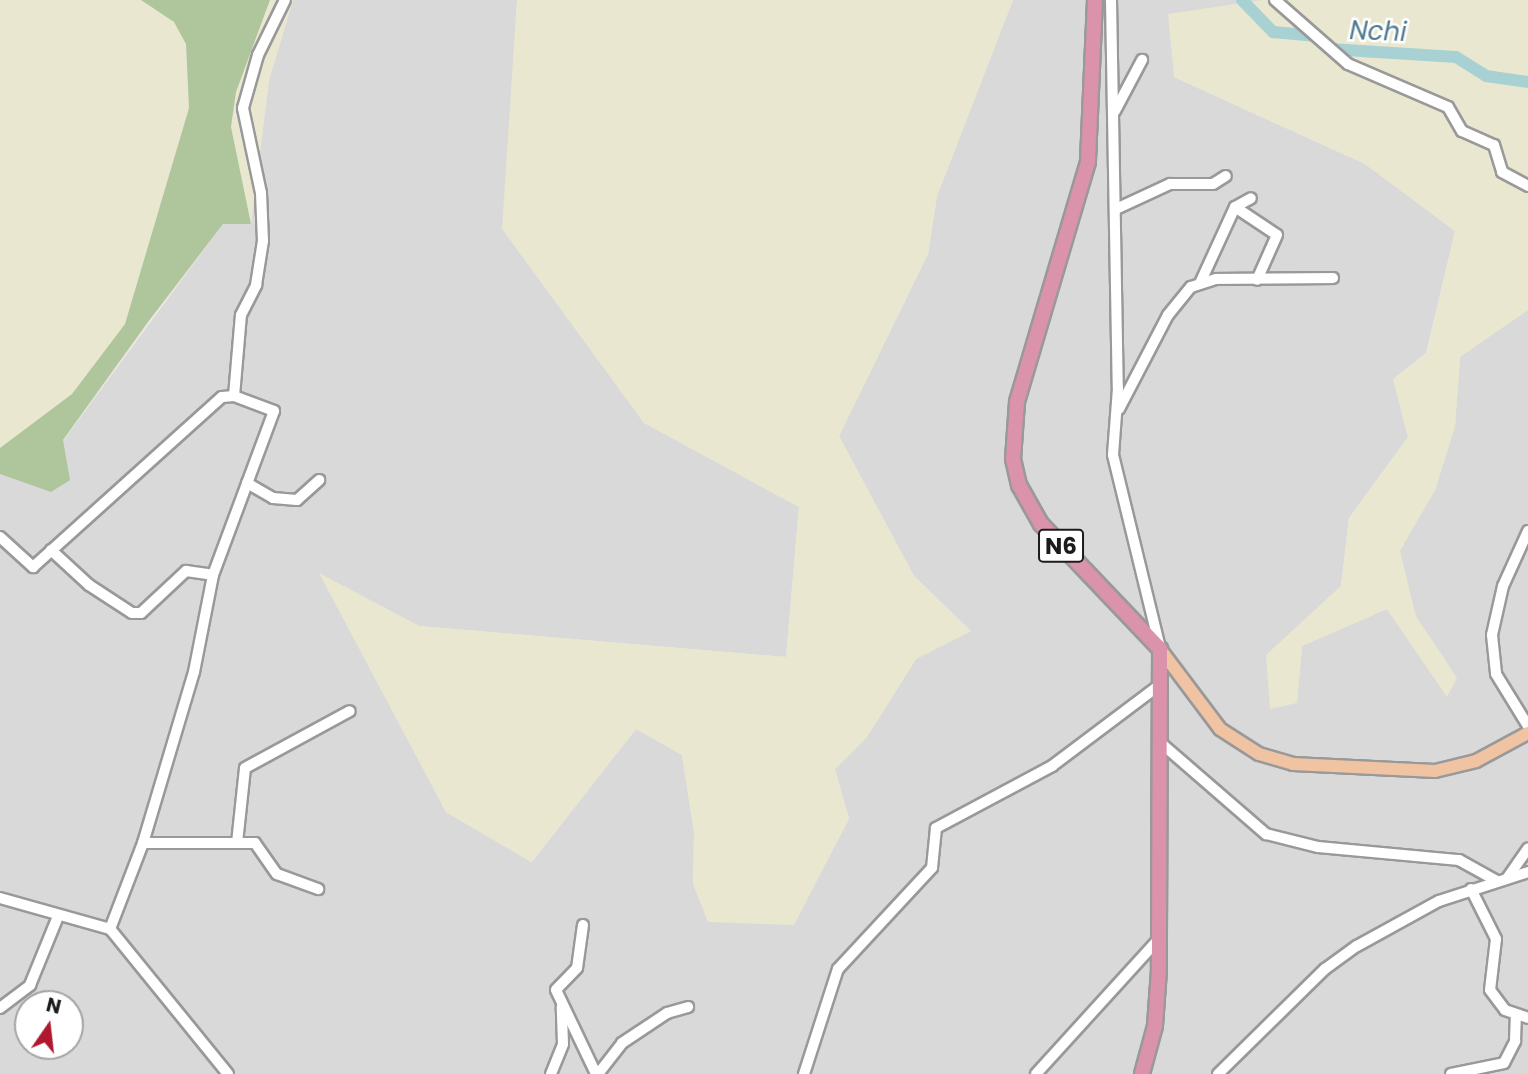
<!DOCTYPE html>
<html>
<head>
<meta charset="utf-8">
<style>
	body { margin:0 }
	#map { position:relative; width:1528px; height:1074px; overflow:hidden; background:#ece7e2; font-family:Poppins,sans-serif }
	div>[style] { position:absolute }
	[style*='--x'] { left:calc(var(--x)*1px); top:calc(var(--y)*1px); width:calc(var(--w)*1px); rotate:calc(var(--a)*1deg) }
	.residential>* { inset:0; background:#d9d9d9 }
	.farmland>* { inset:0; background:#e9e7cf }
	.forest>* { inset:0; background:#afc69c }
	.river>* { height:12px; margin:-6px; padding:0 6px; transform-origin:6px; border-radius:6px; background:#a8d1d4 }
	.roads { filter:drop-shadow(2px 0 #999) drop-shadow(-2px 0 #999) drop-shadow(0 2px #999) drop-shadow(0 -2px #999) }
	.minor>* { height:10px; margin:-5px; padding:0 5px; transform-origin:5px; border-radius:5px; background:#fff }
	.major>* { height:12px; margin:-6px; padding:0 6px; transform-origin:6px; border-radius:6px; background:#f0c3a3 }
	.highway>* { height:14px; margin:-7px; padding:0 7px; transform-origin:7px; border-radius:7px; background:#db92ab }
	span { translate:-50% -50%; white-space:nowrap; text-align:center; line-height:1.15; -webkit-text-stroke:5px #fff; paint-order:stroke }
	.shield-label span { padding:2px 5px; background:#fff; border:2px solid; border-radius:5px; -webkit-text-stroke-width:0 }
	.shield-label { font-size:23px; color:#1c1c1c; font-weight:700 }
	.water-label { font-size:26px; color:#4d7991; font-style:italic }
	.north { position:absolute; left:14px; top:990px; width:70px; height:70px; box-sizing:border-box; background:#fff; border:2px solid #a4a4a4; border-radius:50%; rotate:14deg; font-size:19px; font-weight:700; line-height:28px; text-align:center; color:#1c1c1c }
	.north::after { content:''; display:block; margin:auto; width:24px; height:32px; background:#af182e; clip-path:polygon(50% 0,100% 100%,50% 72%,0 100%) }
</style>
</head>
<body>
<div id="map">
	<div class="residential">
		<div style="clip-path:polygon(evenodd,293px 0,517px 0,503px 229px,644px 423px,799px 507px,786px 657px,419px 626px,320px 574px,446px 812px,532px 862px,636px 729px,682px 755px,694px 832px,693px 884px,827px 855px,849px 819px,835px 769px,867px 737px,916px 659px,971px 631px,914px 576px,839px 436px,928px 254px,937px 196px,1013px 0,1262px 0,1174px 77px,1365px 164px,1455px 231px,1426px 353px,1393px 379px,1408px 437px,1349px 518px,1341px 586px,1267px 655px,1297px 703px,1302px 646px,1387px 609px,1447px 696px,1446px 661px,1416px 617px,1399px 551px,1435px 490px,1455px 426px,1460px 356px,1528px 310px,1528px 1074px,0 1074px,0 474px,63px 441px,223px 224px,251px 224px,269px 80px,293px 0,28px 1004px,70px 1004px,70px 1046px,28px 1046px,28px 1004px)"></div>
	</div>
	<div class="farmland">
		<div style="clip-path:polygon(0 0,141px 0,174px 22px,186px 44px,189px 108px,125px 324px,72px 394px,0 448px)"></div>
		<div style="clip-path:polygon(270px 0,293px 0,269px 80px,251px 224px,231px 128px,236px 92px)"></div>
		<div style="clip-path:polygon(517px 0,1013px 0,937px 196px,928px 254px,839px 436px,914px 576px,971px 631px,916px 659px,867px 737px,835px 769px,849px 819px,794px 925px,708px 922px,693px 884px,694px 832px,682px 755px,636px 729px,531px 862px,446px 812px,319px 573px,419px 626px,786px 657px,799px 507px,644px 423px,502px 229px)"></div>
		<div style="clip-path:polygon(1262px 0,1528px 0,1528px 310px,1460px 357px,1455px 426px,1435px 490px,1400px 551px,1416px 617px,1457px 678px,1447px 697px,1387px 609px,1302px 646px,1297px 703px,1270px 709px,1266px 655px,1341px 586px,1349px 518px,1408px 437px,1393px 379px,1427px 353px,1455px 231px,1365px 164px,1174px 77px,1168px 14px)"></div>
	</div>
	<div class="forest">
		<div style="clip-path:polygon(141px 0,270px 0,236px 92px,231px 127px,251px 224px,223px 224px,148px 322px,63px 440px,70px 480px,51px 492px,0 474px,0 448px,72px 394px,125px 324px,189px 108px,186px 44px,174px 22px)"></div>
	</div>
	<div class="river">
		<div style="--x:1242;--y:0;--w:45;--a:45.9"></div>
		<div style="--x:1273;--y:32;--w:44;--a:5.2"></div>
		<div style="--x:1330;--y:49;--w:126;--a:3.6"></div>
		<div style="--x:1456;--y:57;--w:36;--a:32"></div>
		<div style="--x:1486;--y:76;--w:42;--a:8.1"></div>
	</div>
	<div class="roads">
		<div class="minor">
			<div style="--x:1111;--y:0;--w:388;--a:89"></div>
			<div style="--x:1118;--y:388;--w:67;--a:94.3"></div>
			<div style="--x:1113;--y:455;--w:199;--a:76.3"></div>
			<div style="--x:1275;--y:0;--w:97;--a:41.2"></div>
			<div style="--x:1348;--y:64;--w:109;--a:23.3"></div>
			<div style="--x:1448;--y:107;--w:28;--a:60"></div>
			<div style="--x:1462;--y:131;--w:35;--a:24"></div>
			<div style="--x:1494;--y:145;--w:28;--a:73"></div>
			<div style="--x:1502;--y:172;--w:30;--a:28"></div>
			<div style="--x:1115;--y:111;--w:58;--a:-62.1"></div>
			<div style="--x:1235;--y:207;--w:50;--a:33.7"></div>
			<div style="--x:1277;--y:235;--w:49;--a:114"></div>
			<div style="--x:1116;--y:209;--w:60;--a:-24.8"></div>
			<div style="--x:1170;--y:184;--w:43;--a:0"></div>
			<div style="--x:1213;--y:184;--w:15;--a:-32"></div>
			<div style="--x:1201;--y:281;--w:81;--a:-65.3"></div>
			<div style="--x:1235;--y:207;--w:18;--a:-29"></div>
			<div style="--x:1119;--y:409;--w:106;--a:-62.5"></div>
			<div style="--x:1168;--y:315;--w:36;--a:-51"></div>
			<div style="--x:1191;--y:287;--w:26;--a:-18"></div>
			<div style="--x:1216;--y:279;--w:117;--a:-0.5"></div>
			<div style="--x:247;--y:483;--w:30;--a:30"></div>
			<div style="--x:273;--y:498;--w:24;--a:5"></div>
			<div style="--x:297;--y:500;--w:30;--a:-42"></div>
			<div style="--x:1528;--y:531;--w:60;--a:114.4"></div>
			<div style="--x:1503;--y:586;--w:50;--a:102.7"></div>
			<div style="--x:1492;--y:635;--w:39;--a:84"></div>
			<div style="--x:1496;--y:674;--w:61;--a:58.4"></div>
			<div style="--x:0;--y:537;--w:45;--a:42.3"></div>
			<div style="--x:33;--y:567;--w:254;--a:-42"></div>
			<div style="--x:222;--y:397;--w:12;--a:-5"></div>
			<div style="--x:51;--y:550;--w:52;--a:42.6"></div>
			<div style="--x:89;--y:585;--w:51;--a:33.1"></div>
			<div style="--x:132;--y:613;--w:9;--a:0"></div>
			<div style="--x:141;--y:613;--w:62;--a:-43"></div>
			<div style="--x:186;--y:571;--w:27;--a:8"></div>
			<div style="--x:1162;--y:744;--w:138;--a:40.9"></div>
			<div style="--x:1266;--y:834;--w:54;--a:14"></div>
			<div style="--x:1318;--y:847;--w:142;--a:5.3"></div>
			<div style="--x:1459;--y:860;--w:43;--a:28.9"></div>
			<div style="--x:143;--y:843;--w:112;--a:0"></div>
			<div style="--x:255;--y:843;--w:38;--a:55"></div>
			<div style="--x:277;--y:874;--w:44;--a:20.1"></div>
			<div style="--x:237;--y:843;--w:75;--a:-83.9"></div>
			<div style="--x:245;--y:768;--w:119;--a:-28.5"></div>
			<div style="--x:1508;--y:877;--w:35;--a:-55"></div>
			<div style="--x:1471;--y:889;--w:56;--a:63.4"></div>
			<div style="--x:1496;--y:939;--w:51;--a:96.7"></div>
			<div style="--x:1490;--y:990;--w:25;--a:53"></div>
			<div style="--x:1505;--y:1010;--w:24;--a:19"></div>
			<div style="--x:0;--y:898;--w:114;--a:15.7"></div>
			<div style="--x:583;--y:925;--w:43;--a:97.9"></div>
			<div style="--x:577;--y:968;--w:30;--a:134"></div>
			<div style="--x:556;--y:990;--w:93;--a:64.5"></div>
			<div style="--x:0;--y:1008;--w:38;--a:-37"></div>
			<div style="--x:30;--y:985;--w:71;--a:-67.8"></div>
			<div style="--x:228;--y:1074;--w:187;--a:-129.1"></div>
			<div style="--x:110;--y:929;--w:92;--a:-69"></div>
			<div style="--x:143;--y:843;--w:178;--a:-73.4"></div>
			<div style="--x:194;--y:672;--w:99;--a:-78.9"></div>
			<div style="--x:213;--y:575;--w:175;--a:-69.6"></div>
			<div style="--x:274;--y:411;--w:43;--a:-159.4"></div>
			<div style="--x:234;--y:396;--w:81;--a:-85.1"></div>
			<div style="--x:241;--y:315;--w:34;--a:-63"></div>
			<div style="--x:256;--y:285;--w:45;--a:-81"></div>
			<div style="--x:263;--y:241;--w:48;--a:-92.4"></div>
			<div style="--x:261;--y:193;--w:87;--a:-102"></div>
			<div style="--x:243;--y:108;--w:55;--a:-74.2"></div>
			<div style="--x:258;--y:55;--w:61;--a:-63.9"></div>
			<div style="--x:551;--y:1074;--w:32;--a:-68"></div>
			<div style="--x:563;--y:1044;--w:37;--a:-92"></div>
			<div style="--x:598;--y:1074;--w:39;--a:-52"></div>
			<div style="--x:622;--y:1043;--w:54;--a:-33.7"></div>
			<div style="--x:667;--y:1013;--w:22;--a:-16"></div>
			<div style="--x:804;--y:1074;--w:110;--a:-72.1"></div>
			<div style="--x:838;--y:969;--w:138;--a:-47.1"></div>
			<div style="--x:932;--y:868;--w:40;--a:-84.3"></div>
			<div style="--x:936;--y:828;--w:132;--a:-28.1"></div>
			<div style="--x:1052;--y:766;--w:136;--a:-37"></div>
			<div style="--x:1036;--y:1074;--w:183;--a:-47.7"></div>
			<div style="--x:1218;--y:1074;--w:150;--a:-44.5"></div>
			<div style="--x:1325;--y:969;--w:39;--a:-36"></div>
			<div style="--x:1357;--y:946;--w:94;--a:-28.8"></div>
			<div style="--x:1439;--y:901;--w:94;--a:-18"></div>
			<div style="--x:1451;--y:1074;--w:54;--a:-11.7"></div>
			<div style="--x:1504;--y:1063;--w:25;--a:-63"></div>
			<div style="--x:1515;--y:1041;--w:24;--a:-88"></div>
		</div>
		<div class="major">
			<div style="--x:1160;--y:649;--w:100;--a:53.1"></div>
			<div style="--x:1220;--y:729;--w:46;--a:32.7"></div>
			<div style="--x:1259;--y:754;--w:35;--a:16"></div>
			<div style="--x:1293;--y:764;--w:142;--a:2.8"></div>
			<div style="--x:1435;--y:771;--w:42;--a:-13.7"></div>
			<div style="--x:1476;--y:761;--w:59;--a:-28.3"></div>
		</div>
		<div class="highway">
			<div style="--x:1095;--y:0;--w:162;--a:92.5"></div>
			<div style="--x:1088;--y:162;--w:250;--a:106.5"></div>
			<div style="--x:1017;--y:402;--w:57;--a:94"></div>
			<div style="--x:1013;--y:459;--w:27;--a:77"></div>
			<div style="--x:1019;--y:485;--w:45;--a:60.6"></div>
			<div style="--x:1041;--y:524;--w:173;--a:46.4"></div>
			<div style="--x:1160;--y:649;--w:321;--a:90.2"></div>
			<div style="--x:1159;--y:970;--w:56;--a:94.1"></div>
			<div style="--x:1155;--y:1026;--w:50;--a:105.2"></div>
		</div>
	</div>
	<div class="shield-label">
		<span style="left:1061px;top:546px">N6</span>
	</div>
	<div class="water-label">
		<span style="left:1378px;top:32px;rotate:2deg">Nchi</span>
	</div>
	<div class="north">N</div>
</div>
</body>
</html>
